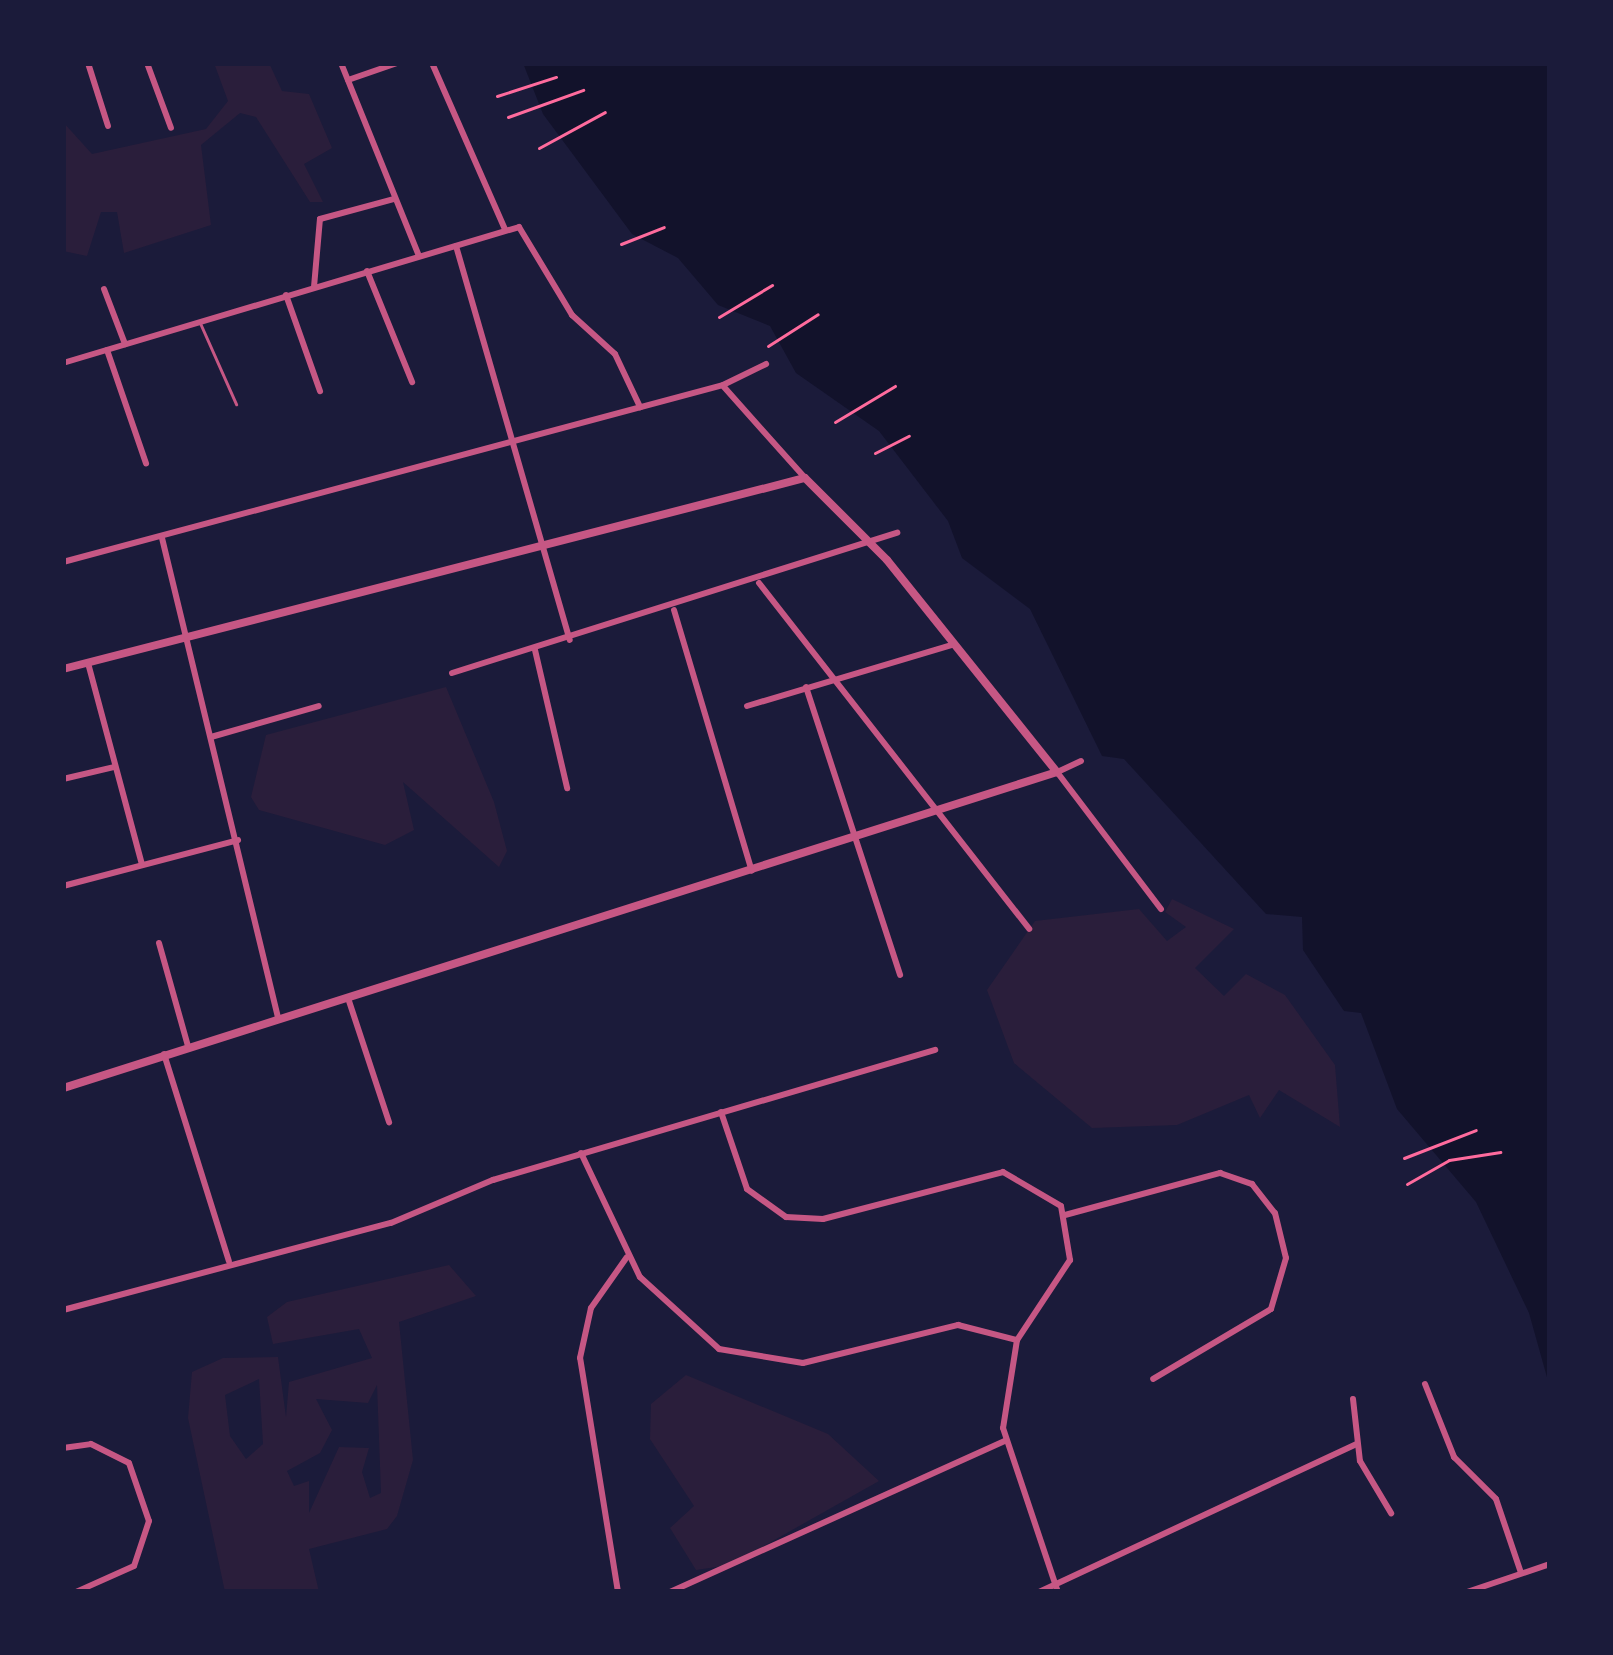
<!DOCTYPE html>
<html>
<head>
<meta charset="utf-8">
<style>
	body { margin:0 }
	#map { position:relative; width:1613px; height:1655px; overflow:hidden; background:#1b1b3a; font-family:"Alegreya Sans",sans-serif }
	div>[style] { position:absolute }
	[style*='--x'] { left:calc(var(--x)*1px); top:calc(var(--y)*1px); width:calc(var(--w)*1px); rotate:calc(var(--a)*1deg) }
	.green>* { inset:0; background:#2a1e3b }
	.water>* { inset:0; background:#12122b }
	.path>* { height:3px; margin:-1.5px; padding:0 1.5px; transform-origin:1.5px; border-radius:1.5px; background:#ff6b9d }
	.service>* { height:3px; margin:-1.5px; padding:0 1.5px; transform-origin:1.5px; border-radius:1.5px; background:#c65784 }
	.minor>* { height:6px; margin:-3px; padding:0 3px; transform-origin:3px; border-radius:3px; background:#c65784 }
	.tertiary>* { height:8px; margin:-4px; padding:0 4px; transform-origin:4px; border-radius:4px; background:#c65784 }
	span { translate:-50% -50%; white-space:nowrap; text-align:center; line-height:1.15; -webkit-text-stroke:10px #1b1b3a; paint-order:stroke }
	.frame { position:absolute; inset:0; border:66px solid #1b1b3a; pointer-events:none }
</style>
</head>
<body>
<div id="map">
	<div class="green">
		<div style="clip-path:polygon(214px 63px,269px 63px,282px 91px,309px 94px,332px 148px,304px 164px,323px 202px,310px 202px,256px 117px,240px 113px,201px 145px,211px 225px,124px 253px,117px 212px,101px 212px,87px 256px,63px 251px,63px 122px,92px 154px,206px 129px,228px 101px)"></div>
		<div style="clip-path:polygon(446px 687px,494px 802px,507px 851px,499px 867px,403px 782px,414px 830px,385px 845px,259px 810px,251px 797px,266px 735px)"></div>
		<div style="clip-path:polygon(1172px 899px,1234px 929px,1195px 968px,1224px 996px,1246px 974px,1285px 995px,1335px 1065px,1340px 1127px,1279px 1090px,1260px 1118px,1249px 1095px,1177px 1125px,1092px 1128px,1014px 1063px,987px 990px,1035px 921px,1139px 909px,1167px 941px,1186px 927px,1165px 912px)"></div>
		<div style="clip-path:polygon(evenodd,449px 1265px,476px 1296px,399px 1322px,413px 1460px,397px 1516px,387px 1529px,309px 1549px,319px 1592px,225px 1592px,188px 1418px,192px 1372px,223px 1358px,278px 1357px,286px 1417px,289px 1382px,372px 1358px,359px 1329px,273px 1344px,267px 1317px,287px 1302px,449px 1265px,259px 1379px,263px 1444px,246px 1459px,230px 1436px,225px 1395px,259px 1379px,449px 1265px,377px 1385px,381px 1493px,370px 1498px,362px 1472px,369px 1448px,339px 1447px,309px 1513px,309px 1481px,294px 1486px,287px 1471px,320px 1453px,332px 1430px,316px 1399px,368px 1403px,377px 1385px)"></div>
		<div style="clip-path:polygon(686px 1375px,828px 1434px,879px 1481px,730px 1565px,696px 1570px,670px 1528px,694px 1506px,650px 1439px,651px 1404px)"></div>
	</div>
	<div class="water">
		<div style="clip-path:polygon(523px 63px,1550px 63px,1550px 1388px,1529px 1313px,1476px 1202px,1397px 1109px,1361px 1013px,1344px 1011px,1303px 950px,1302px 917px,1266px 914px,1124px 759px,1102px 756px,1030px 609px,962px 558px,948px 521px,879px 431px,796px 373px,770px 326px,718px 305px,678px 258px,632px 234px,543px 114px)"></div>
	</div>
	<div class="path">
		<div style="--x:497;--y:96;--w:62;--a:-17.9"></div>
		<div style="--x:508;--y:117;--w:80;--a:-19.8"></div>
		<div style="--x:539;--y:148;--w:75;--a:-28.6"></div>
		<div style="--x:621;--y:244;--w:46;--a:-21.6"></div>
		<div style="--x:719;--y:317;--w:62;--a:-31.1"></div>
		<div style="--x:768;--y:346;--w:59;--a:-32.6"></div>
		<div style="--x:835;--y:422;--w:70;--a:-31"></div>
		<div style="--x:875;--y:453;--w:38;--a:-27"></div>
		<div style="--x:1404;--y:1158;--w:77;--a:-21.3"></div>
		<div style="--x:1407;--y:1184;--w:48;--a:-29.7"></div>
		<div style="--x:1449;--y:1160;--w:52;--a:-8.9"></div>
	</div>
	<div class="service">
		<div style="--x:200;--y:323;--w:89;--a:66"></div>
	</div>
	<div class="minor">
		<div style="--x:88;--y:63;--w:66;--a:72.4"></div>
		<div style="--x:147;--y:63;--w:69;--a:69.7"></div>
		<div style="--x:341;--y:63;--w:208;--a:68"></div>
		<div style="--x:432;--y:63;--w:181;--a:66.3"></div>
		<div style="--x:348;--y:80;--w:52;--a:-19.1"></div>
		<div style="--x:456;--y:246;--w:410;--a:73.9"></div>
		<div style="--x:367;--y:271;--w:120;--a:67.9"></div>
		<div style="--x:314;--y:287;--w:68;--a:-85"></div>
		<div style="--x:320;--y:219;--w:77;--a:-15.1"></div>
		<div style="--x:104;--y:289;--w:59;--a:69.1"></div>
		<div style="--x:286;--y:295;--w:102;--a:70.5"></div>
		<div style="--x:107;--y:350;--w:120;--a:71"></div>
		<div style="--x:63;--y:363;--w:476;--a:-16.6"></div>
		<div style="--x:519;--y:227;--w:103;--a:58.9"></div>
		<div style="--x:572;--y:315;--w:58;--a:42.2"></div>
		<div style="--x:615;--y:354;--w:59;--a:64.7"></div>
		<div style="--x:724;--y:387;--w:122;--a:48.3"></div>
		<div style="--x:162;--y:538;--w:495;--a:76.4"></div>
		<div style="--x:63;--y:562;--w:683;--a:-15.01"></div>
		<div style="--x:723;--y:385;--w:48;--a:-26"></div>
		<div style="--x:759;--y:583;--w:439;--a:52"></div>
		<div style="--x:674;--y:610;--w:272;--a:73.4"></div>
		<div style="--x:535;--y:650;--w:142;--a:76.9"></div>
		<div style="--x:88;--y:663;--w:209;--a:75"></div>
		<div style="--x:452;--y:673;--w:467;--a:-17.5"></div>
		<div style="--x:806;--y:687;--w:303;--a:71.9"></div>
		<div style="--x:747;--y:706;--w:214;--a:-16.6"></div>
		<div style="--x:211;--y:737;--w:112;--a:-16"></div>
		<div style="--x:1081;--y:761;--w:26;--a:155"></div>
		<div style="--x:1057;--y:772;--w:172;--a:52.8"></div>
		<div style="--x:63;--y:779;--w:52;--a:-13.2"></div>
		<div style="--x:63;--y:886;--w:181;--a:-14.7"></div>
		<div style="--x:159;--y:943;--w:107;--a:74.3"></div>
		<div style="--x:348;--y:998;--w:131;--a:71.7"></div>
		<div style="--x:164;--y:1054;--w:217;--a:72.6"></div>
		<div style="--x:721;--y:1112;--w:81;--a:71.3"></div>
		<div style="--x:747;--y:1189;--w:48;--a:35.7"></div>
		<div style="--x:786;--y:1217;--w:37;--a:3"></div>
		<div style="--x:823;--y:1219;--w:186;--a:-14.6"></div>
		<div style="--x:1003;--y:1172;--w:67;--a:30.4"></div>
		<div style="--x:1061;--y:1206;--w:55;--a:80.5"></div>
		<div style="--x:1070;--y:1260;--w:96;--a:123.5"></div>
		<div style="--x:1017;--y:1340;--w:89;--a:99"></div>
		<div style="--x:1003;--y:1428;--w:173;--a:71.5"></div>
		<div style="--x:581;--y:1153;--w:137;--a:64.6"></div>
		<div style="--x:640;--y:1277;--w:107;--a:42.3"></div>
		<div style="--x:719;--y:1349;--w:85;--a:9.5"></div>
		<div style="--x:803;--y:1363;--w:160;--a:-13.8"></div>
		<div style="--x:958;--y:1325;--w:61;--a:14.3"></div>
		<div style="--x:1065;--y:1215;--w:161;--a:-15.2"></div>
		<div style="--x:1220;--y:1173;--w:34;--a:19"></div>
		<div style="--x:1252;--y:1184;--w:37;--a:52"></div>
		<div style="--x:1275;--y:1213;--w:46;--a:76.3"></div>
		<div style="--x:1286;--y:1258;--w:53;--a:106.4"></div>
		<div style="--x:1271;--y:1309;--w:137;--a:149.3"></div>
		<div style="--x:63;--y:1310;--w:339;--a:-14.9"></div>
		<div style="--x:391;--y:1223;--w:111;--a:-22.9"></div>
		<div style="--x:493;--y:1180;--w:461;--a:-16.4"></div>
		<div style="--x:1425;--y:1384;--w:79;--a:68.3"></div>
		<div style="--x:1454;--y:1457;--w:59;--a:45"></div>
		<div style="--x:1496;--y:1499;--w:78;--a:71.3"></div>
		<div style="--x:1353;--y:1399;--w:62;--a:83.6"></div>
		<div style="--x:1360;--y:1461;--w:61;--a:59.2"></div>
		<div style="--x:63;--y:1448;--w:28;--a:-8"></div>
		<div style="--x:91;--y:1444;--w:42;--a:26.6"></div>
		<div style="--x:129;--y:1463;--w:61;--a:71"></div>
		<div style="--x:149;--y:1521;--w:47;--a:108.4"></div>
		<div style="--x:134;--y:1566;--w:64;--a:155.9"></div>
		<div style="--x:618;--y:1592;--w:237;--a:-99.2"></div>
		<div style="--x:580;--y:1358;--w:51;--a:-77.6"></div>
		<div style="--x:591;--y:1308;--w:62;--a:-54.8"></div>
		<div style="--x:670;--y:1592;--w:369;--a:-24.3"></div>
		<div style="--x:1039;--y:1592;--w:351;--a:-25"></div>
		<div style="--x:1467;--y:1592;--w:88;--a:-18.6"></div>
	</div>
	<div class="tertiary">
		<div style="--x:63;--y:669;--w:766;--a:-14.44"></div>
		<div style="--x:805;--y:478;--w:116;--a:45"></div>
		<div style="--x:887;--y:560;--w:272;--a:51.3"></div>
		<div style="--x:1057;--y:772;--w:1043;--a:162.36"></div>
	</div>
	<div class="frame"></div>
</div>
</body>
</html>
